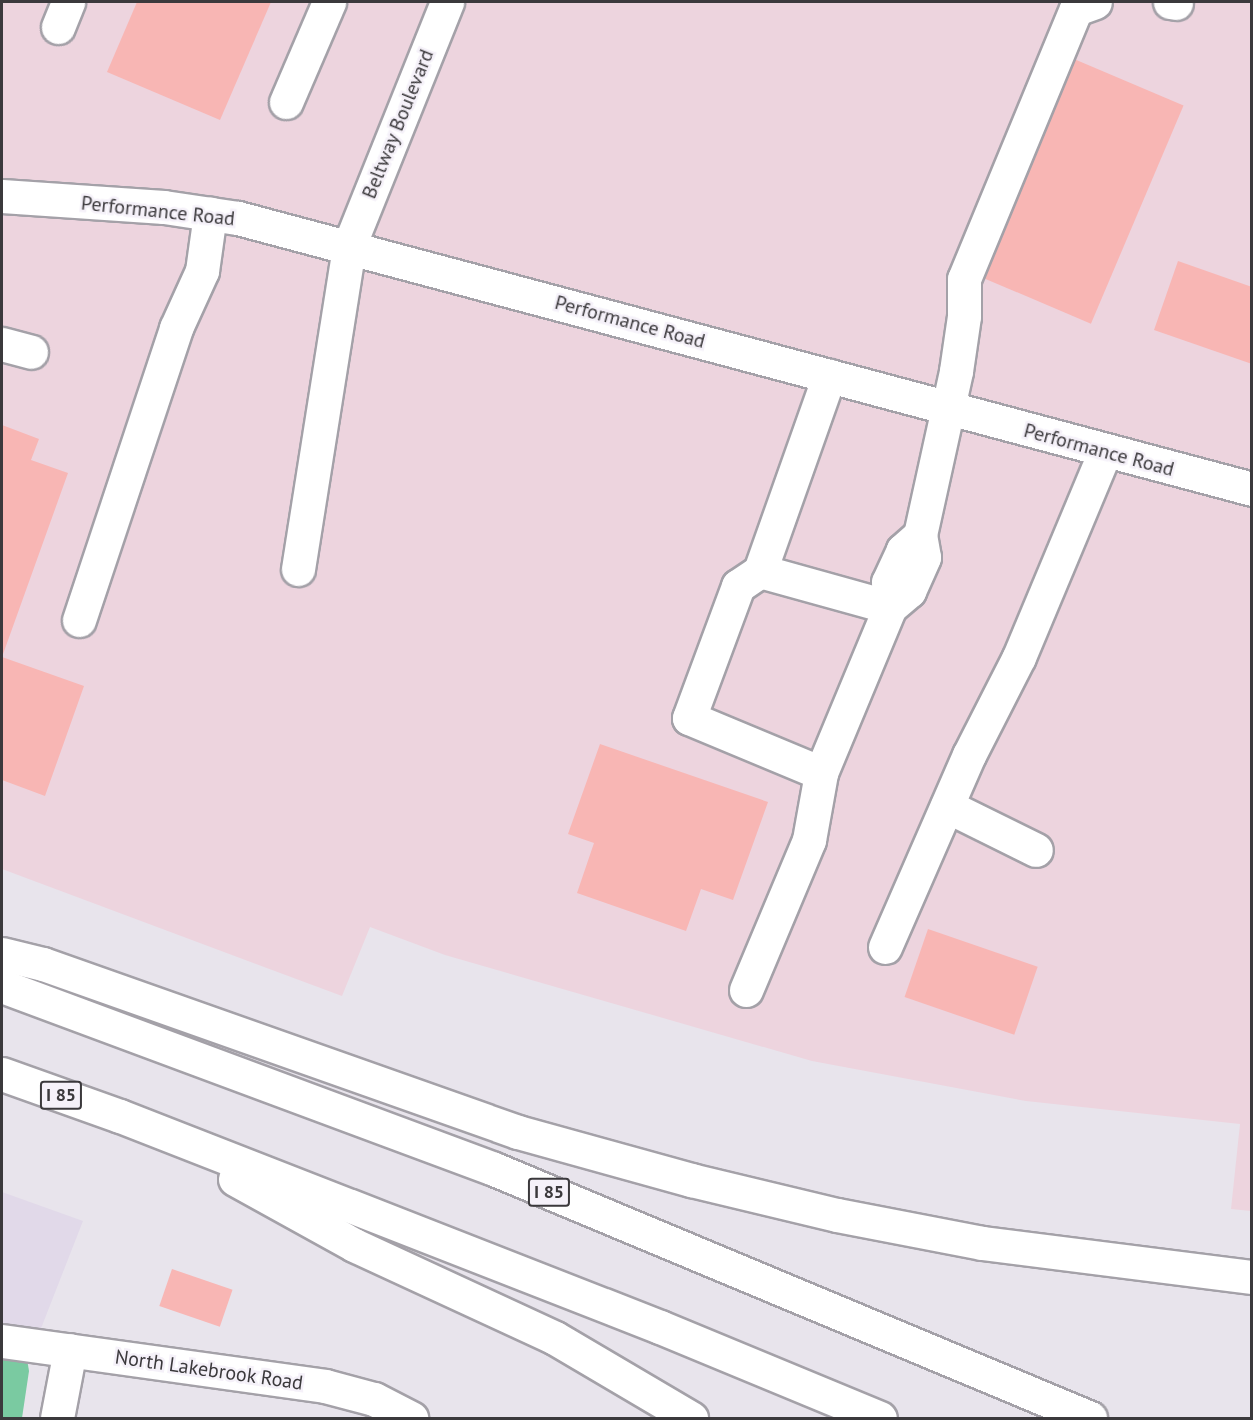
<!DOCTYPE html>
<html>
<head>
<meta charset="utf-8">
<style>
	body { margin:0 }
	#map { position:relative; width:1253px; height:1420px; overflow:hidden; background:#e8e4ec; font-family:"PT Sans",sans-serif }
	div>[style] { position:absolute }
	[style*='--x'] { left:calc(var(--x)*1px); top:calc(var(--y)*1px); width:calc(var(--w)*1px); rotate:calc(var(--a)*1deg) }
	.commercial>* { inset:0; background:#edd4de }
	.built>* { inset:0; background:#e1d9e9 }
	.green>* { inset:0; background:#7acaa1 }
	.building>* { inset:0; background:#f8b6b4; transform-origin:0 0 }
	.roads { filter:drop-shadow(2px 0 #a4a1a8) drop-shadow(-2px 0 #a4a1a8) drop-shadow(0 2px #a4a1a8) drop-shadow(0 -2px #a4a1a8) }
	.minor>* { height:33px; margin:-16.5px; padding:0 16.5px; transform-origin:16.5px; border-radius:16.5px; background:#fff }
	.highway>* { height:33px; margin:-16.5px; padding:0 16.5px; transform-origin:16.5px; border-radius:16.5px; background:#fff }
	span { translate:-50% -50%; white-space:nowrap; text-align:center; line-height:1.15; -webkit-text-stroke:5px #f5f1f9; paint-order:stroke }
	.shield-label span { padding:2px 4px; background:#f5f1f9; border:2px solid; border-radius:4px; -webkit-text-stroke-width:0 }
	.shield-label { font-size:18px; color:#3b393c; font-weight:700 }
	.street-label { font-size:20px; color:#3b393c }
	.frame { position:absolute; inset:0; border:3px solid #3b393c; pointer-events:none }
</style>
</head>
<body>
<div id="map">
	<div class="commercial">
		<div style="clip-path:polygon(2px 2px,1251px 2px,1251px 1211px,1231px 1209px,1240px 1124px,1026px 1101px,812px 1061px,445px 955px,370px 927px,342px 996px,2px 869px)"></div>
	</div>
	<div class="built">
		<div style="clip-path:polygon(2px 1192px,83px 1221px,40px 1331px,2px 1350px)"></div>
	</div>
	<div class="green">
		<div style="clip-path:polygon(2px 1350px,26px 1353px,29px 1371px,22px 1418px,2px 1418px)"></div>
	</div>
	<div class="building">
		<div style="clip-path:polygon(137px 2px,271px 2px,220px 120px,107px 72px)"></div>
		<div style="left:1074px;top:59px;width:119px;height:237px;rotate:23deg"></div>
		<div style="clip-path:polygon(1178px 261px,1252px 287px,1252px 364px,1154px 330px)"></div>
		<div style="clip-path:polygon(2px 425px,39px 439px,31px 460px,68px 473px,2px 657px,84px 686px,45px 796px,2px 780px)"></div>
		<div style="clip-path:polygon(600px 744px,768px 802px,733px 900px,701px 889px,686px 931px,577px 893px,594px 843px,568px 834px)"></div>
		<div style="left:928px;top:929px;width:116px;height:72px;rotate:19deg"></div>
		<div style="left:172px;top:1269px;width:64px;height:39px;rotate:19deg"></div>
	</div>
	<div class="roads">
		<div class="minor">
			<div style="--x:1170;--y:2;--w:6;--a:9"></div>
			<div style="--x:58;--y:27;--w:27;--a:-68"></div>
			<div style="--x:286;--y:102;--w:109;--a:-66.7"></div>
			<div style="--x:2;--y:196;--w:162;--a:3.9"></div>
			<div style="--x:164;--y:207;--w:75;--a:8.5"></div>
			<div style="--x:238;--y:218;--w:1050;--a:14.96"></div>
			<div style="--x:2;--y:344;--w:30;--a:15"></div>
			<div style="--x:920;--y:535;--w:23;--a:139"></div>
			<div style="--x:903;--y:550;--w:35;--a:115"></div>
			<div style="--x:888;--y:582;--w:25;--a:85"></div>
			<div style="--x:890;--y:607;--w:25;--a:-40"></div>
			<div style="--x:909;--y:591;--w:37;--a:-66"></div>
			<div style="--x:924;--y:557;--w:22;--a:-100"></div>
			<div style="--x:920;--y:535;--w:168;--a:-77.6"></div>
			<div style="--x:956;--y:371;--w:56;--a:-81.7"></div>
			<div style="--x:964;--y:316;--w:37;--a:-90"></div>
			<div style="--x:964;--y:279;--w:292;--a:-67.5"></div>
			<div style="--x:1076;--y:9;--w:20;--a:-20"></div>
			<div style="--x:298;--y:569;--w:327;--a:-81"></div>
			<div style="--x:349;--y:246;--w:263;--a:-68.1"></div>
			<div style="--x:760;--y:571;--w:135;--a:15.5"></div>
			<div style="--x:890;--y:607;--w:180;--a:112.6"></div>
			<div style="--x:79;--y:620;--w:308;--a:-71.6"></div>
			<div style="--x:176;--y:328;--w:63;--a:-65.5"></div>
			<div style="--x:202;--y:271;--w:58;--a:-82"></div>
			<div style="--x:947;--y:806;--w:99;--a:26.3"></div>
			<div style="--x:885;--y:947;--w:210;--a:-66.4"></div>
			<div style="--x:969;--y:755;--w:110;--a:-63"></div>
			<div style="--x:1019;--y:657;--w:223;--a:-67.3"></div>
			<div style="--x:746;--y:990;--w:163;--a:-67.2"></div>
			<div style="--x:809;--y:840;--w:68;--a:-79.8"></div>
			<div style="--x:821;--y:773;--w:143;--a:-157.4"></div>
			<div style="--x:689;--y:718;--w:141;--a:-69.6"></div>
			<div style="--x:738;--y:586;--w:27;--a:-34"></div>
			<div style="--x:760;--y:571;--w:207;--a:-70.5"></div>
			<div style="--x:2;--y:1341;--w:326;--a:7.9"></div>
			<div style="--x:325;--y:1386;--w:51;--a:14.9"></div>
			<div style="--x:374;--y:1399;--w:42;--a:27.2"></div>
			<div style="--x:57;--y:1418;--w:69;--a:-79.2"></div>
		</div>
		<div class="highway">
			<div style="--x:2;--y:954;--w:42;--a:13.7"></div>
			<div style="--x:43;--y:964;--w:504;--a:19.48"></div>
			<div style="--x:518;--y:1132;--w:180;--a:15.5"></div>
			<div style="--x:691;--y:1180;--w:150;--a:13.5"></div>
			<div style="--x:837;--y:1215;--w:148;--a:10.9"></div>
			<div style="--x:982;--y:1243;--w:272;--a:7.2"></div>
			<div style="--x:2;--y:986;--w:525;--a:20.4"></div>
			<div style="--x:494;--y:1169;--w:646;--a:22.67"></div>
			<div style="--x:2;--y:1074;--w:125;--a:19.6"></div>
			<div style="--x:120;--y:1116;--w:580;--a:21.34"></div>
			<div style="--x:660;--y:1327;--w:238;--a:22.5"></div>
			<div style="--x:235;--y:1179;--w:136;--a:29"></div>
			<div style="--x:354;--y:1245;--w:221;--a:24.8"></div>
			<div style="--x:555;--y:1338;--w:158;--a:30.5"></div>
		</div>
	</div>
	<div class="shield-label">
		<span style="left:61px;top:1095px">I 85</span>
		<span style="left:549px;top:1192px">I 85</span>
	</div>
	<div class="street-label">
		<span style="left:398px;top:124px;rotate:-68deg">Beltway Boulevard</span>
		<span style="left:158px;top:211px;rotate:6deg">Performance Road</span>
		<span style="left:630px;top:322px;rotate:15deg">Performance Road</span>
		<span style="left:1099px;top:450px;rotate:15deg">Performance Road</span>
		<span style="left:209px;top:1370px;rotate:8deg">North Lakebrook Road</span>
	</div>
	<div class="frame"></div>
</div>
</body>
</html>
